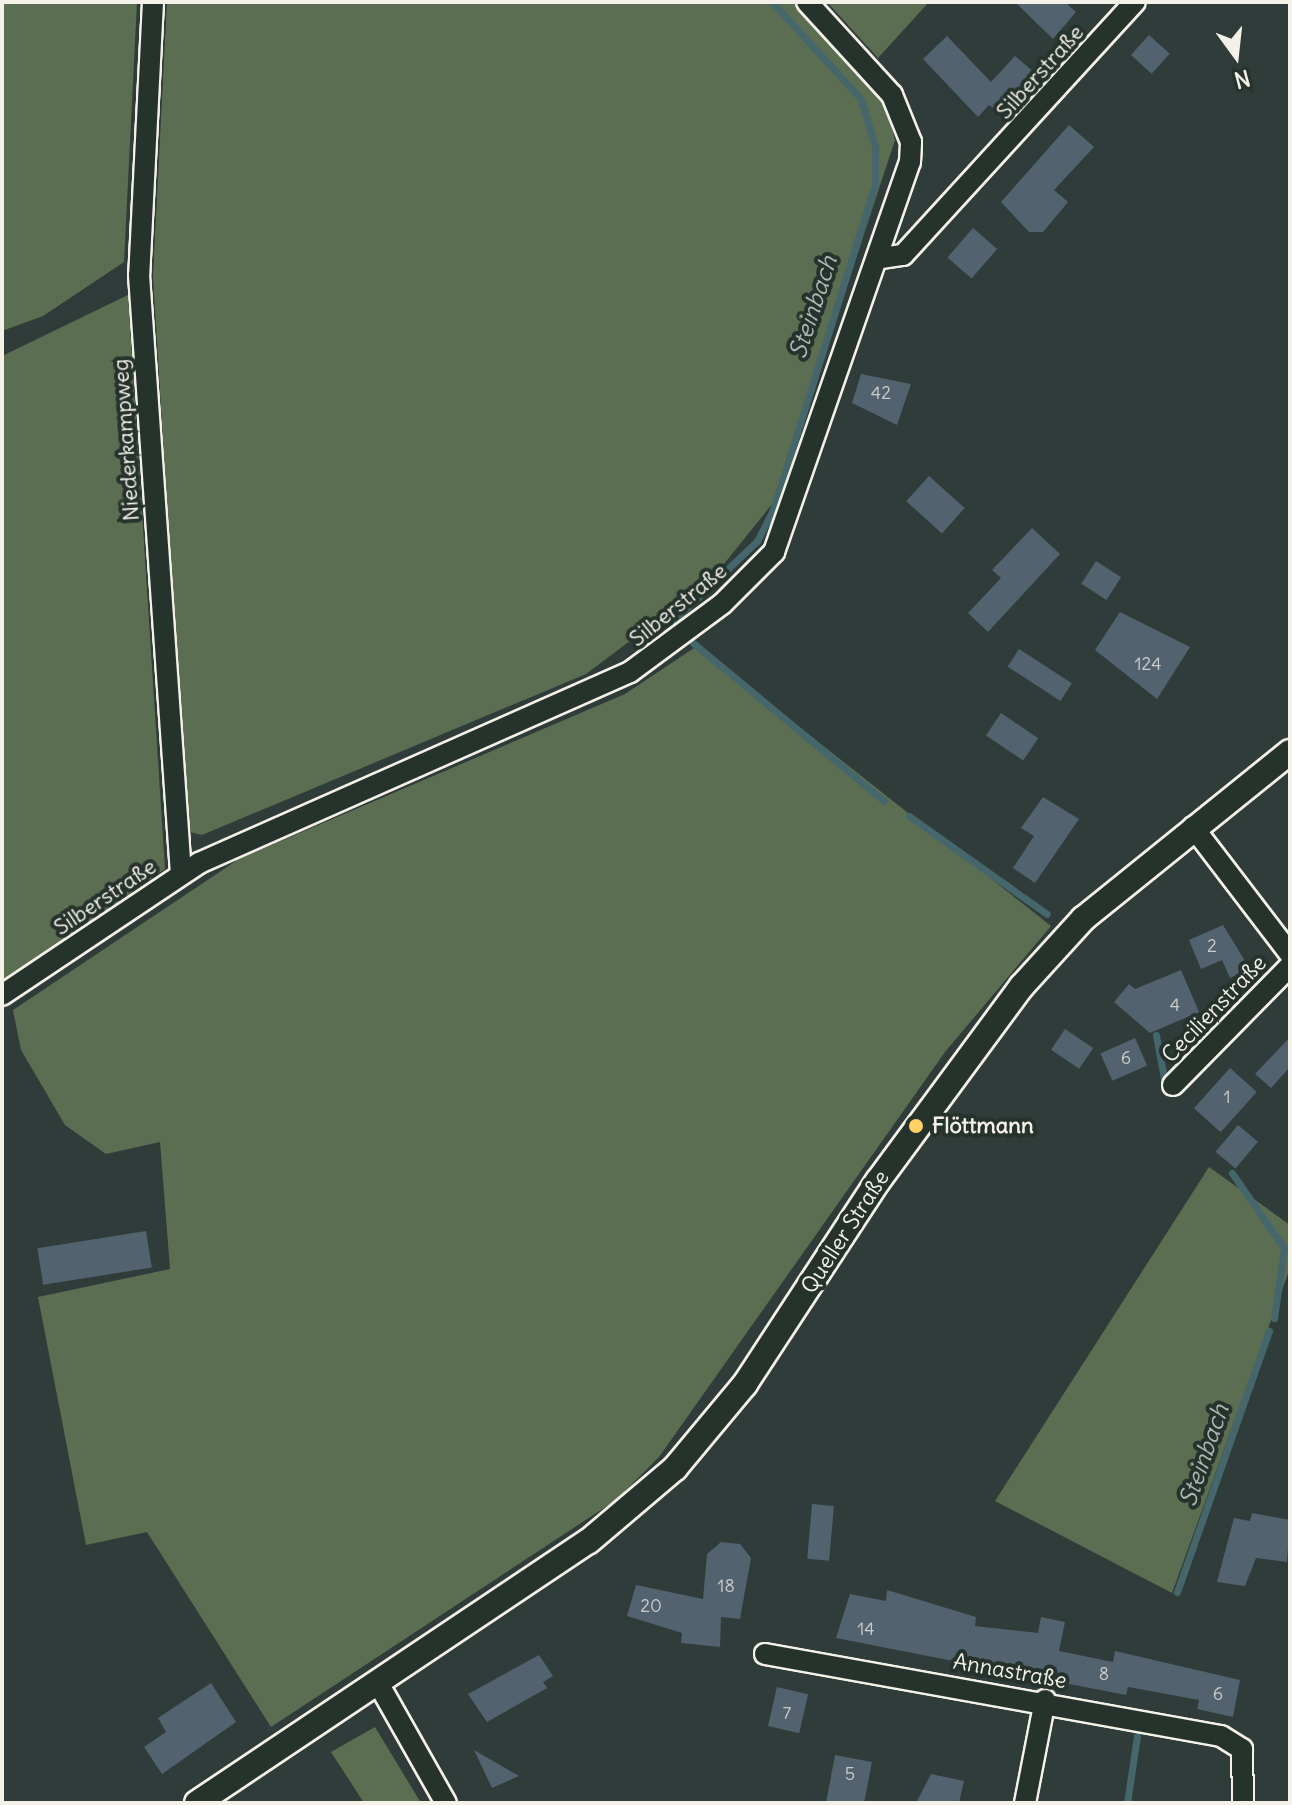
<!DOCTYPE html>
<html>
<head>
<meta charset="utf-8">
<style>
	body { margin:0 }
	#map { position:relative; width:1292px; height:1805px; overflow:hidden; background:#2f3c3a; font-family:Delius,sans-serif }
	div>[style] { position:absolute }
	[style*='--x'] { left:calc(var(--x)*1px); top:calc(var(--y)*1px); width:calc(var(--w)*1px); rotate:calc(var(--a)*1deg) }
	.green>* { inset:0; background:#5c6e51 }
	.stream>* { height:7px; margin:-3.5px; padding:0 3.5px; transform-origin:3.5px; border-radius:3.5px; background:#45666b }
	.building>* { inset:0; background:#52626e; transform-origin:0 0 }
	.roads { filter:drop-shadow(2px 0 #f4f1e8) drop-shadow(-2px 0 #f4f1e8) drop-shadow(0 2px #f4f1e8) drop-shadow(0 -2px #f4f1e8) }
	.minor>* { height:20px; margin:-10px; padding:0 10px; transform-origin:10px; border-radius:10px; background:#26332d }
	.tertiary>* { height:24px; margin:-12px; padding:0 12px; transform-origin:12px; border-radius:12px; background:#26332d }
	.dots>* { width:22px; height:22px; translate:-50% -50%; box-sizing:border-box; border:4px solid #26332d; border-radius:50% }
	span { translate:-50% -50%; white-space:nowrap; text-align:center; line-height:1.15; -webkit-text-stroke:8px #26332d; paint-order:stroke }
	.number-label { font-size:18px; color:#cccdca }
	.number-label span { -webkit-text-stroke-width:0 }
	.street-label { font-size:22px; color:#f4f1e8 }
	.poi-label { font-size:22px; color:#f4f1e8; font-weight:700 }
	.left { translate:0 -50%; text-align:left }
	.water-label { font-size:24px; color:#aeb9b6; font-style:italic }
	.frame { position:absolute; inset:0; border:4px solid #f4f1e8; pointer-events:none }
	.north { position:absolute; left:1196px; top:16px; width:80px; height:80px; -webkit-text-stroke:6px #26332d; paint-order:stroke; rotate:165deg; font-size:22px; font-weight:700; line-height:32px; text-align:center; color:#f4f1e8 }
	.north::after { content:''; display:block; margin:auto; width:28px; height:36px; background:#f4f1e8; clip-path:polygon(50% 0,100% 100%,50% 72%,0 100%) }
</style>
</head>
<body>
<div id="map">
	<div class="green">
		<div style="clip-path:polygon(2px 2px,137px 2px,124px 262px,43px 316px,2px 331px)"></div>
		<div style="clip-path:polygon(167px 2px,795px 2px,886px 106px,895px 140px,777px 498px,711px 580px,586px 674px,202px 835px,190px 832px,186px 818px,153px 276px)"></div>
		<div style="clip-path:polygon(827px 2px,929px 2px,878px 58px)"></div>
		<div style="clip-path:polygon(128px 295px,165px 869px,2px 984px,2px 356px)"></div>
		<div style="clip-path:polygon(697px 646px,1051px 926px,945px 1052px,659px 1457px,616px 1500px,271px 1727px,147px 1532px,86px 1545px,38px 1297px,170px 1269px,160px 1142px,106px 1154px,65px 1125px,21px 1050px,13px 1010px,239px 859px,625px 694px)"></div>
		<div style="clip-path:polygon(1209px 1167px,1290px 1225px,1290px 1268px,1172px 1593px,995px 1501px)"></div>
		<div style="clip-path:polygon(375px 1727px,421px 1803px,364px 1803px,331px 1752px)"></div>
	</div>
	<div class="stream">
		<div style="--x:674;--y:620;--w:115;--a:-43.6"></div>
		<div style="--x:757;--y:541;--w:35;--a:-63"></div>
		<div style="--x:773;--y:510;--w:341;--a:-72.6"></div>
		<div style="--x:875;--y:185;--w:38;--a:-90"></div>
		<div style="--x:875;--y:147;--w:50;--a:-106.3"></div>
		<div style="--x:861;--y:99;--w:132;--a:-132.5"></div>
		<div style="--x:693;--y:643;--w:248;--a:39.6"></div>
		<div style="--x:909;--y:816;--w:169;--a:35.4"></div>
		<div style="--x:1156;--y:1035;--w:44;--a:79.5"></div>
		<div style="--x:1232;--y:1173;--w:91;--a:55.3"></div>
		<div style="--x:1284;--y:1248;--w:71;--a:98.1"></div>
		<div style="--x:1177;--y:1592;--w:277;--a:-70.6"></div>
		<div style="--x:1127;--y:1803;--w:68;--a:-81.5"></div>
	</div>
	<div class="building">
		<div style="clip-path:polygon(1015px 2px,1065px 2px,1076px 12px,1053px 39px)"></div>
		<div style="left:1149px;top:35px;width:28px;height:27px;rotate:42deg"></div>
		<div style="clip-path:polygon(947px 36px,991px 82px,1015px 56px,1036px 74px,1010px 103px,997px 111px,989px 105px,978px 117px,923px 59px)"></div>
		<div style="clip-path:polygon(1069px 125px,1094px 147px,1054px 190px,1068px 202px,1043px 232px,1029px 232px,1001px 202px)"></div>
		<div style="left:973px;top:228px;width:32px;height:39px;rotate:41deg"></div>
		<div style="clip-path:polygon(861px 374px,911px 384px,897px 425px,852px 403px)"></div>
		<div style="left:929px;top:476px;width:48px;height:34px;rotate:42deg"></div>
		<div style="clip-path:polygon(1032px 528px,1060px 554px,988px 632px,968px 613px,1001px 578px,992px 570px)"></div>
		<div style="left:1096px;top:561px;width:30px;height:27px;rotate:33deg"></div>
		<div style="clip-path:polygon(1120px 612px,1190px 647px,1157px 699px,1095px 650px)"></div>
		<div style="left:1019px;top:649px;width:63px;height:21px;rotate:33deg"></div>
		<div style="left:1001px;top:713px;width:45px;height:27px;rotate:34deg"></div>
		<div style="clip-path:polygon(1043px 797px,1079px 819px,1035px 883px,1013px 868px,1034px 836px,1021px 828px)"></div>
		<div style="clip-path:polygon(1223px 925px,1250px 969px,1230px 978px,1222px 960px,1201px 969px,1189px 940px)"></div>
		<div style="clip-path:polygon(1181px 970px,1199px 1012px,1150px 1033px,1114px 1002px,1129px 984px,1135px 989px)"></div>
		<div style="left:1065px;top:1029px;width:34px;height:25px;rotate:34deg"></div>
		<div style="clip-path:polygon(1290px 1037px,1290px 1067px,1271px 1088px,1255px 1074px)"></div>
		<div style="left:1135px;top:1038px;width:30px;height:38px;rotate:66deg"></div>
		<div style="left:1230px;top:1068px;width:36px;height:54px;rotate:42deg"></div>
		<div style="left:1238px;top:1125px;width:26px;height:35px;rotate:40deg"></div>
		<div style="left:146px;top:1231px;width:37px;height:110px;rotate:81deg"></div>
		<div style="left:812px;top:1504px;width:22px;height:55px;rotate:5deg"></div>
		<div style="clip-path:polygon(1252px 1513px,1290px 1520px,1287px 1562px,1256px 1558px,1245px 1586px,1217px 1582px,1234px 1518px,1250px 1521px)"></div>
		<div style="clip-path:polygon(721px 1542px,740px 1544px,751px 1558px,740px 1619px,721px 1617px,720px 1647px,681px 1643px,682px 1633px,627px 1616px,636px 1585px,703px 1599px,707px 1554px)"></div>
		<div style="clip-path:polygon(887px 1590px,976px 1617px,975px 1626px,1038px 1633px,1041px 1617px,1065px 1622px,1059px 1651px,1113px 1662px,1115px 1651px,1240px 1680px,1233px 1717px,1197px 1709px,1199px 1700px,1128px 1687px,1126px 1695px,836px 1638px,850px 1594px,886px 1601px)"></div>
		<div style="clip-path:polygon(539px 1655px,553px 1676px,543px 1682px,547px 1688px,487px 1722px,468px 1694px)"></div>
		<div style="clip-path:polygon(211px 1683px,236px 1722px,162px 1774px,144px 1747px,166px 1732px,158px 1718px)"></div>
		<div style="left:777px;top:1687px;width:32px;height:40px;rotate:13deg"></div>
		<div style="clip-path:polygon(474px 1750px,519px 1776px,492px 1788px)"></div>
		<div style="clip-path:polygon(835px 1755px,872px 1762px,864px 1803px,826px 1803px)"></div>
		<div style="clip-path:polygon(931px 1774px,964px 1781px,959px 1803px,916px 1803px)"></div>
	</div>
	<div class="roads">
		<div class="minor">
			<div style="--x:153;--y:2;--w:273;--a:92.9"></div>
			<div style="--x:139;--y:275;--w:600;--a:85.99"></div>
			<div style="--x:881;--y:258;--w:22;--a:-8"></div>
			<div style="--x:903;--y:255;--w:343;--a:-47.5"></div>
			<div style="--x:1193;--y:827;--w:160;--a:52.6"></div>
			<div style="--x:2;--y:995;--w:237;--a:-33.8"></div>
			<div style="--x:199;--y:863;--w:471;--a:-23.9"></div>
			<div style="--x:630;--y:672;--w:114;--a:-36.5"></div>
			<div style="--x:722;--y:604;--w:74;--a:-45"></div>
			<div style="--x:774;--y:552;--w:413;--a:-70.8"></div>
			<div style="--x:910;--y:162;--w:20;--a:-87"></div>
			<div style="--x:911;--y:142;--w:51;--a:-112"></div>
			<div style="--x:892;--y:95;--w:126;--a:-132.4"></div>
			<div style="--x:1173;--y:1085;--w:167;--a:-45.5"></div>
			<div style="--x:765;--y:1654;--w:463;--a:10.2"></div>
			<div style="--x:1221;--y:1736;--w:25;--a:32"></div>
			<div style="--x:1242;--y:1749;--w:54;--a:88.9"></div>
			<div style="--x:378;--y:1683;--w:138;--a:60.5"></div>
			<div style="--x:1025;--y:1803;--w:105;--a:-79"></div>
		</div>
		<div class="tertiary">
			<div style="--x:197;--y:1803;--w:471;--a:-33.8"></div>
			<div style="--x:589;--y:1541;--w:113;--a:-40.3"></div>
			<div style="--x:675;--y:1468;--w:109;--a:-50.2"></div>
			<div style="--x:745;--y:1384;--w:243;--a:-56.8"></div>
			<div style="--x:878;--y:1181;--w:242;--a:-53.6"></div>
			<div style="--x:1022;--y:986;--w:91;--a:-47.7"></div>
			<div style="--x:1083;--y:919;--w:266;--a:-38.9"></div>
		</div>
	</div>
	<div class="dots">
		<div style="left:916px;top:1126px;background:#ffd166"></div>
	</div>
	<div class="number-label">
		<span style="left:881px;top:393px">42</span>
		<span style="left:1148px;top:664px">124</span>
		<span style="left:1212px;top:946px">2</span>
		<span style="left:1175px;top:1005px">4</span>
		<span style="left:1126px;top:1058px">6</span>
		<span style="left:1227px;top:1097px">1</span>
		<span style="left:726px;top:1586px">18</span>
		<span style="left:651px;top:1606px">20</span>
		<span style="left:866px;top:1629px">14</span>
		<span style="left:1104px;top:1674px">8</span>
		<span style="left:1218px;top:1694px">6</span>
		<span style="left:787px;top:1713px">7</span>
		<span style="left:850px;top:1774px">5</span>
	</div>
	<div class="street-label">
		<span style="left:1040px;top:72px;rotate:-48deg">Silberstraße</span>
		<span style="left:126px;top:440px;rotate:-94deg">Niederkampweg</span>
		<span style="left:678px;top:605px;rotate:-39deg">Silberstraße</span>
		<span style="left:105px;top:897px;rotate:-34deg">Silberstraße</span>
		<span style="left:1214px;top:1009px;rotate:-46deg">Cecilienstraße</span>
		<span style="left:845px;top:1232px;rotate:-57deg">Queller Straße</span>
		<span style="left:1010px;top:1671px;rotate:10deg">Annastraße</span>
	</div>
	<div class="poi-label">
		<span class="left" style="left:932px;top:1126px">Flöttmann</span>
	</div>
	<div class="water-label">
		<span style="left:813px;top:307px;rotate:-72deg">Steinbach</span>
		<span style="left:1204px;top:1455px;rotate:-71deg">Steinbach</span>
	</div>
	<div class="frame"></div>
	<div class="north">N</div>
</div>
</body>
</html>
